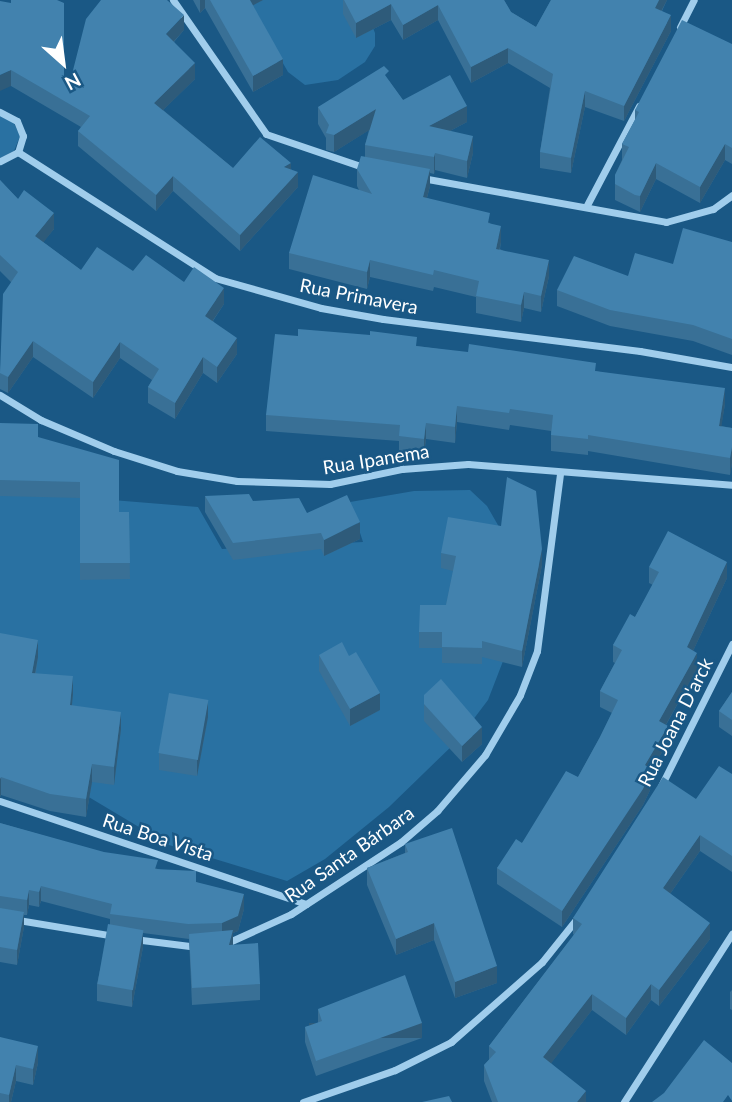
<!DOCTYPE html>
<html>
<head>
<meta charset="utf-8">
<style>
	body { margin:0 }
	#map { position:relative; width:732px; height:1102px; overflow:hidden; background:#1a5885; font-family:Lato,sans-serif }
	div>[style] { position:absolute }
	[style*='--x'] { left:calc(var(--x)*1px); top:calc(var(--y)*1px); width:calc(var(--w)*1px); rotate:calc(var(--a)*1deg) }
	.green>* { inset:0; background:#2971a2 }
	.street>* { height:7px; margin:-3.5px; padding:0 3.5px; transform-origin:3.5px; border-radius:3.5px; background:#a0cdec }
	.wall>* { inset:0; background:#397096 }
	.shaded-wall>* { inset:0; background:#2e5b7a; transform-origin:0 0 }
	.building>* { inset:0; background:#4282ae; transform-origin:0 0 }
	span { translate:-50% -50%; white-space:nowrap; text-align:center; line-height:1.15; -webkit-text-stroke:5px #1a5885; paint-order:stroke }
	.street-label { font-size:19px; color:#fff }
	.north { position:absolute; left:28px; top:28px; width:70px; height:70px; -webkit-text-stroke:5px #1a5885; paint-order:stroke; rotate:152deg; font-size:19px; font-weight:700; line-height:28px; text-align:center; color:#fff }
	.north::after { content:''; display:block; margin:auto; width:24px; height:32px; background:#fff; clip-path:polygon(50% 0,100% 100%,50% 72%,0 100%) }
</style>
</head>
<body>
<div id="map">
	<div class="green">
		<div style="clip-path:polygon(247px 0,362px 0,375px 33px,375px 46px,365px 62px,338px 80px,305px 85px,288px 72px)"></div>
		<div style="clip-path:polygon(0 114px,13px 121px,20px 136px,14px 151px,0 158px)"></div>
		<div style="clip-path:polygon(0 459px,100px 499px,198px 507px,222px 549px,363px 542px,350px 502px,414px 491px,470px 490px,487px 506px,506px 539px,505px 656px,488px 700px,457px 741px,389px 807px,325px 859px,287px 881px,169px 845px,82px 793px,0 761px)"></div>
	</div>
	<div class="street">
		<div style="--x:173;--y:0;--w:163;--a:55.2"></div>
		<div style="--x:266;--y:134;--w:106;--a:18.8"></div>
		<div style="--x:680;--y:27;--w:30;--a:-63"></div>
		<div style="--x:0;--y:112;--w:19;--a:28"></div>
		<div style="--x:17;--y:121;--w:16;--a:68"></div>
		<div style="--x:23;--y:136;--w:17;--a:107"></div>
		<div style="--x:18;--y:152;--w:20;--a:153"></div>
		<div style="--x:18;--y:152;--w:234;--a:32.6"></div>
		<div style="--x:215;--y:278;--w:110;--a:15.8"></div>
		<div style="--x:321;--y:308;--w:63;--a:10.1"></div>
		<div style="--x:383;--y:319;--w:259;--a:7.1"></div>
		<div style="--x:640;--y:351;--w:93;--a:9.9"></div>
		<div style="--x:422;--y:178;--w:248;--a:10.2"></div>
		<div style="--x:666;--y:222;--w:49;--a:-15.5"></div>
		<div style="--x:713;--y:209;--w:24;--a:-36"></div>
		<div style="--x:587;--y:205;--w:112;--a:-62.3"></div>
		<div style="--x:0;--y:395;--w:48;--a:31.4"></div>
		<div style="--x:41;--y:420;--w:79;--a:23"></div>
		<div style="--x:114;--y:451;--w:66;--a:17.6"></div>
		<div style="--x:177;--y:471;--w:61;--a:9.5"></div>
		<div style="--x:237;--y:481;--w:93;--a:1.8"></div>
		<div style="--x:330;--y:484;--w:74;--a:-11.8"></div>
		<div style="--x:402;--y:469;--w:66;--a:-4.3"></div>
		<div style="--x:468;--y:464;--w:265;--a:4.5"></div>
		<div style="--x:661;--y:786;--w:159;--a:-63.4"></div>
		<div style="--x:0;--y:801;--w:323;--a:18.6"></div>
		<div style="--x:0;--y:917;--w:117;--a:9.4"></div>
		<div style="--x:134;--y:939;--w:64;--a:7.1"></div>
		<div style="--x:227;--y:943;--w:70;--a:-24.4"></div>
		<div style="--x:291;--y:914;--w:131;--a:-33.2"></div>
		<div style="--x:401;--y:842;--w:48;--a:-40.7"></div>
		<div style="--x:437;--y:811;--w:74;--a:-49.4"></div>
		<div style="--x:485;--y:755;--w:69;--a:-59.7"></div>
		<div style="--x:520;--y:695;--w:47;--a:-68.9"></div>
		<div style="--x:537;--y:651;--w:178;--a:-82.6"></div>
		<div style="--x:303;--y:1102;--w:97;--a:-19.2"></div>
		<div style="--x:395;--y:1070;--w:63;--a:-26.6"></div>
		<div style="--x:451;--y:1042;--w:121;--a:-41.3"></div>
		<div style="--x:542;--y:962;--w:58;--a:-51.3"></div>
		<div style="--x:624;--y:1102;--w:200;--a:-57.3"></div>
	</div>
	<div class="wall">
		<div style="clip-path:polygon(193px 0,263px 0,253px 5px,283px 75px,253px 92px,205px 8px,200px 13px)"></div>
		<div style="clip-path:polygon(343px 0,504px 0,511px 12px,536px 27px,551px 0,667px 0,662px 11px,671px 31px,624px 121px,585px 107px,571px 173px,540px 168px,540px 152px,550px 88px,508px 63px,471px 83px,438px 20px,403px 40px,391px 20px,356px 38px,343px 14px)"></div>
		<div style="clip-path:polygon(0 1px,64px 82px,70px 82px,184px 30px,174px 42px,195px 79px,163px 110px,233px 168px,291px 169px,298px 187px,240px 251px,173px 191px,156px 211px,78px 146px,78px 131px,81px 127px,11px 86px)"></div>
		<div style="clip-path:polygon(732px 44px,732px 164px,725px 160px,700px 203px,656px 179px,640px 212px,615px 200px,615px 175px,622px 160px,622px 144px,635px 120px,635px 110px)"></div>
		<div style="clip-path:polygon(389px 81px,403px 100px,467px 122px,450px 131px,473px 153px,467px 178px,435px 170px,434px 174px,430px 173px,430px 186px,427px 198px,490px 223px,501px 242px,500px 249px,549px 276px,541px 312px,524px 308px,521px 322px,476px 313px,476px 297px,434px 287px,433px 291px,370px 277px,367px 289px,289px 269px,289px 253px,359px 190px,357px 186px,357px 169px,365px 157px,365px 145px,369px 130px,334px 152px,326px 150px,326px 138px,318px 124px,318px 107px)"></div>
		<div style="clip-path:polygon(0 180px,18px 199px,54px 229px,43px 242px,81px 270px,133px 271px,184px 282px,224px 304px,213px 321px,237px 354px,217px 383px,203px 373px,175px 419px,148px 403px,148px 387px,152px 380px,120px 358px,93px 398px,33px 357px,8px 393px,0 389px,0 373px,11px 282px,0 271px)"></div>
		<div style="clip-path:polygon(732px 242px,732px 355px,693px 341px,610px 326px,557px 306px,557px 290px,628px 276px,673px 264px)"></div>
		<div style="clip-path:polygon(370px 335px,417px 346px,596px 371px,725px 404px,721px 426px,732px 428px,732px 463px,730px 475px,588px 451px,588px 455px,551px 451px,551px 431px,510px 425px,509px 430px,457px 422px,455px 443px,426px 439px,424px 455px,399px 452px,399px 441px,266px 431px,266px 415px,298px 336px)"></div>
		<div style="clip-path:polygon(0 423px,38px 437px,119px 512px,129px 512px,130px 579px,80px 580px,80px 498px,0 496px)"></div>
		<div style="clip-path:polygon(205px 496px,253px 501px,307px 513px,360px 539px,324px 556px,321px 549px,233px 560px,205px 512px)"></div>
		<div style="clip-path:polygon(441px 553px,542px 565px,522px 667px,482px 657px,482px 664px,442px 663px,442px 648px,419px 648px,419px 632px,446px 605px,453px 571px,441px 568px)"></div>
		<div style="clip-path:polygon(649px 567px,727px 578px,693px 651px,697px 669px,666px 725px,668px 742px,652px 769px,652px 786px,643px 805px,562px 927px,497px 884px,497px 868px,522px 843px,578px 777px,600px 737px,612px 713px,600px 707px,600px 691px,615px 663px,613px 662px,613px 645px,635px 617px,653px 585px,649px 583px)"></div>
		<div style="clip-path:polygon(0 633px,38px 657px,36px 673px,73px 694px,72px 705px,121px 729px,114px 785px,92px 782px,86px 817px,50px 811px,1px 795px,0 797px)"></div>
		<div style="clip-path:polygon(319px 655px,380px 710px,350px 726px,319px 671px)"></div>
		<div style="clip-path:polygon(732px 692px,732px 736px,719px 727px,719px 711px)"></div>
		<div style="clip-path:polygon(424px 695px,482px 744px,462px 762px,424px 721px)"></div>
		<div style="clip-path:polygon(208px 717px,197px 776px,159px 770px,159px 753px)"></div>
		<div style="clip-path:polygon(732px 774px,732px 872px,700px 851px,670px 894px,710px 939px,659px 1006px,651px 1000px,626px 1035px,592px 1010px,551px 1063px,586px 1102px,492px 1102px,484px 1081px,484px 1065px,489px 1060px,489px 1046px,574px 935px,573px 934px,573px 918px,696px 799px)"></div>
		<div style="clip-path:polygon(0 823px,158px 869px,196px 882px,244px 909px,238px 931px,233px 933px,233px 945px,260px 984px,260px 1000px,192px 1005px,189px 939px,143px 933px,143px 947px,132px 1007px,97px 1001px,97px 984px,110px 925px,110px 919px,41px 901px,39px 907px,29px 905px,27px 915px,24px 915px,24px 927px,17px 965px,0 962px)"></div>
		<div style="clip-path:polygon(405px 844px,497px 983px,455px 998px,434px 940px,396px 955px,367px 885px,367px 868px,405px 853px)"></div>
		<div style="clip-path:polygon(732px 990px,732px 1010px,730px 1009px,730px 992px)"></div>
		<div style="clip-path:polygon(318px 1009px,422px 1038px,316px 1076px,305px 1042px,305px 1027px,318px 1023px)"></div>
		<div style="clip-path:polygon(0 1037px,38px 1063px,33px 1085px,16px 1081px,11px 1102px,0 1102px)"></div>
	</div>
	<div class="shaded-wall">
		<div style="clip-path:polygon(200px 0,205px 0,205px 8px,200px 13px)"></div>
		<div style="clip-path:polygon(246px 0,263px 0,246px 9px)"></div>
		<div style="clip-path:polygon(659px 0,667px 0,655px 23px,655px 8px)"></div>
		<div style="clip-path:polygon(391px 4px,391px 20px,356px 38px,356px 23px)"></div>
		<div style="clip-path:polygon(438px 5px,438px 20px,403px 40px,403px 25px)"></div>
		<div style="clip-path:polygon(184px 15px,184px 30px,166px 50px,166px 34px)"></div>
		<div style="clip-path:polygon(671px 15px,671px 31px,624px 121px,624px 106px)"></div>
		<div style="clip-path:polygon(508px 48px,508px 63px,471px 83px,471px 67px)"></div>
		<div style="clip-path:polygon(283px 59px,283px 75px,253px 92px,253px 76px)"></div>
		<div style="clip-path:polygon(195px 63px,195px 79px,154px 119px,154px 103px)"></div>
		<div style="clip-path:polygon(11px 70px,11px 86px,0 91px,0 75px)"></div>
		<div style="clip-path:polygon(585px 91px,585px 107px,571px 173px,571px 158px)"></div>
		<div style="clip-path:polygon(467px 106px,467px 122px,429px 142px,429px 126px)"></div>
		<div style="clip-path:polygon(376px 109px,376px 126px,334px 152px,334px 135px)"></div>
		<div style="clip-path:polygon(473px 136px,473px 153px,467px 178px,467px 161px)"></div>
		<div style="clip-path:polygon(725px 144px,725px 160px,700px 203px,700px 187px)"></div>
		<div style="clip-path:polygon(435px 153px,435px 170px,434px 174px,434px 157px)"></div>
		<div style="clip-path:polygon(291px 163px,291px 178px,284px 167px)"></div>
		<div style="clip-path:polygon(656px 163px,656px 179px,640px 212px,640px 196px)"></div>
		<div style="clip-path:polygon(430px 169px,430px 186px,423px 213px,423px 197px)"></div>
		<div style="clip-path:polygon(298px 172px,298px 187px,240px 251px,240px 235px)"></div>
		<div style="clip-path:polygon(173px 176px,173px 191px,156px 211px,156px 195px)"></div>
		<div style="clip-path:polygon(54px 213px,54px 229px,35px 253px,35px 236px)"></div>
		<div style="clip-path:polygon(501px 226px,501px 242px,496px 265px,496px 249px)"></div>
		<div style="clip-path:polygon(370px 260px,370px 277px,367px 289px,367px 272px)"></div>
		<div style="clip-path:polygon(549px 260px,549px 276px,541px 312px,541px 296px)"></div>
		<div style="clip-path:polygon(224px 288px,224px 304px,205px 332px,205px 316px)"></div>
		<div style="clip-path:polygon(524px 292px,524px 308px,521px 322px,521px 305px)"></div>
		<div style="clip-path:polygon(237px 338px,237px 354px,217px 383px,217px 367px)"></div>
		<div style="clip-path:polygon(33px 341px,33px 357px,8px 393px,8px 377px)"></div>
		<div style="clip-path:polygon(120px 342px,120px 358px,93px 398px,93px 382px)"></div>
		<div style="clip-path:polygon(203px 357px,203px 373px,175px 419px,175px 403px)"></div>
		<div style="clip-path:polygon(725px 388px,725px 404px,719px 442px,719px 426px)"></div>
		<div style="clip-path:polygon(457px 406px,457px 422px,455px 443px,455px 427px)"></div>
		<div style="clip-path:polygon(426px 423px,426px 439px,424px 455px,424px 439px)"></div>
		<div style="clip-path:polygon(732px 447px,732px 463px,730px 475px,730px 458px)"></div>
		<div style="clip-path:polygon(360px 522px,360px 539px,324px 556px,324px 540px)"></div>
		<div style="clip-path:polygon(542px 549px,542px 565px,522px 667px,522px 651px)"></div>
		<div style="clip-path:polygon(727px 562px,727px 578px,687px 664px,687px 647px)"></div>
		<div style="clip-path:polygon(38px 640px,38px 657px,32px 690px,32px 673px)"></div>
		<div style="clip-path:polygon(697px 653px,697px 669px,659px 737px,659px 721px)"></div>
		<div style="clip-path:polygon(73px 676px,73px 694px,70px 723px,70px 705px)"></div>
		<div style="clip-path:polygon(380px 693px,380px 710px,350px 726px,350px 709px)"></div>
		<div style="clip-path:polygon(208px 700px,208px 717px,197px 776px,197px 759px)"></div>
		<div style="clip-path:polygon(121px 712px,121px 729px,114px 785px,114px 767px)"></div>
		<div style="clip-path:polygon(668px 726px,668px 742px,645px 781px,645px 765px)"></div>
		<div style="clip-path:polygon(482px 727px,482px 744px,462px 762px,462px 746px)"></div>
		<div style="clip-path:polygon(92px 764px,92px 782px,86px 817px,86px 799px)"></div>
		<div style="clip-path:polygon(652px 770px,652px 786px,643px 805px,562px 927px,562px 911px)"></div>
		<div style="clip-path:polygon(1px 777px,1px 795px,0 797px,0 779px)"></div>
		<div style="clip-path:polygon(700px 835px,700px 851px,663px 904px,663px 888px)"></div>
		<div style="clip-path:polygon(41px 886px,41px 901px,39px 907px,39px 892px)"></div>
		<div style="clip-path:polygon(29px 890px,29px 905px,27px 915px,27px 900px)"></div>
		<div style="clip-path:polygon(244px 894px,244px 909px,238px 931px,233px 933px,233px 946px,229px 945px,222px 938px,222px 923px)"></div>
		<div style="clip-path:polygon(24px 912px,24px 927px,17px 965px,17px 950px)"></div>
		<div style="clip-path:polygon(434px 923px,434px 940px,396px 955px,396px 939px)"></div>
		<div style="clip-path:polygon(710px 923px,710px 939px,659px 1006px,659px 990px)"></div>
		<div style="clip-path:polygon(143px 930px,143px 947px,132px 1007px,132px 990px)"></div>
		<div style="clip-path:polygon(497px 966px,497px 983px,455px 998px,455px 982px)"></div>
		<div style="clip-path:polygon(651px 984px,651px 1000px,626px 1035px,626px 1018px)"></div>
		<div style="clip-path:polygon(592px 994px,592px 1010px,543px 1074px,543px 1057px)"></div>
		<div style="left:422px;top:1023px;width:15px;height:113px;rotate:90deg"></div>
		<div style="clip-path:polygon(38px 1046px,38px 1063px,33px 1085px,33px 1069px)"></div>
		<div style="clip-path:polygon(16px 1065px,16px 1081px,11px 1102px,9px 1102px,9px 1095px)"></div>
		<div style="clip-path:polygon(586px 1091px,586px 1102px,577px 1102px)"></div>
	</div>
	<div class="building">
		<div style="clip-path:polygon(11px 0,57px 0,64px 3px,64px 82px,70px 82px,86px 19px,101px 0,167px 0,184px 15px,166px 34px,195px 63px,154px 103px,233px 168px,260px 137px,291px 163px,284px 167px,298px 172px,240px 235px,173px 176px,156px 195px,78px 131px,90px 116px,11px 70px,0 75px,0 1px,11px 3px)"></div>
		<div style="clip-path:polygon(210px 0,250px 0,283px 59px,253px 76px)"></div>
		<div style="clip-path:polygon(344px 0,504px 0,511px 12px,536px 27px,551px 0,659px 0,655px 8px,671px 15px,624px 106px,585px 91px,571px 158px,540px 152px,553px 74px,508px 48px,471px 67px,438px 5px,403px 25px,391px 4px,356px 23px)"></div>
		<div style="clip-path:polygon(682px 20px,732px 44px,732px 148px,725px 144px,700px 187px,656px 163px,640px 196px,635px 195px,615px 184px,615px 175px,629px 147px,622px 144px,639px 112px,635px 110px)"></div>
		<div style="clip-path:polygon(384px 66px,389px 71px,385px 75px,403px 100px,450px 75px,467px 106px,429px 126px,473px 136px,467px 161px,435px 153px,434px 157px,365px 145px,376px 109px,334px 135px,326px 133px,329px 125px,318px 107px)"></div>
		<div style="clip-path:polygon(361px 156px,430px 169px,423px 197px,490px 213px,488px 223px,501px 226px,496px 249px,549px 260px,541px 296px,524px 292px,521px 305px,476px 296px,479px 281px,434px 270px,433px 275px,370px 260px,367px 272px,289px 253px,313px 175px,372px 194px,357px 169px)"></div>
		<div style="clip-path:polygon(0 180px,18px 199px,24px 190px,54px 213px,35px 236px,81px 270px,97px 247px,133px 271px,146px 255px,184px 282px,194px 267px,224px 288px,205px 316px,237px 338px,217px 367px,203px 357px,175px 403px,148px 387px,159px 369px,120px 342px,93px 382px,33px 341px,8px 377px,0 373px,3px 294px,18px 272px,0 255px)"></div>
		<div style="clip-path:polygon(683px 228px,732px 242px,732px 339px,693px 325px,610px 310px,557px 290px,574px 256px,628px 276px,635px 253px,673px 264px)"></div>
		<div style="clip-path:polygon(298px 329px,370px 335px,370px 331px,417px 337px,416px 346px,468px 352px,469px 344px,596px 363px,595px 371px,725px 388px,719px 426px,732px 428px,732px 447px,730px 458px,588px 435px,588px 439px,551px 435px,553px 415px,510px 409px,509px 413px,457px 406px,455px 427px,426px 423px,424px 439px,399px 436px,400px 425px,266px 415px,275px 334px,298px 336px)"></div>
		<div style="clip-path:polygon(0 423px,38px 424px,38px 437px,119px 460px,119px 512px,129px 512px,130px 563px,80px 563px,80px 482px,0 480px)"></div>
		<div style="clip-path:polygon(507px 477px,536px 491px,542px 549px,522px 651px,482px 641px,482px 648px,442px 647px,442px 632px,419px 632px,420px 605px,446px 605px,456px 556px,441px 553px,448px 517px,501px 526px)"></div>
		<div style="clip-path:polygon(249px 494px,253px 501px,299px 498px,307px 513px,347px 495px,360px 522px,324px 540px,321px 533px,233px 543px,205px 496px)"></div>
		<div style="clip-path:polygon(668px 531px,727px 562px,687px 647px,697px 653px,659px 721px,668px 726px,645px 765px,652px 770px,643px 789px,562px 911px,497px 868px,516px 839px,522px 843px,566px 771px,578px 777px,600px 737px,618px 700px,600px 691px,622px 650px,613px 645px,630px 614px,635px 617px,659px 572px,649px 567px)"></div>
		<div style="clip-path:polygon(0 633px,38px 640px,32px 673px,73px 676px,70px 705px,121px 712px,114px 767px,92px 764px,86px 799px,50px 794px,1px 777px,0 779px)"></div>
		<div style="clip-path:polygon(342px 642px,349px 656px,356px 652px,380px 693px,350px 709px,319px 655px)"></div>
		<div style="clip-path:polygon(441px 679px,482px 727px,462px 746px,424px 704px,424px 695px)"></div>
		<div style="clip-path:polygon(732px 692px,732px 720px,719px 711px)"></div>
		<div style="left:169px;top:693px;width:40px;height:61px;rotate:10deg"></div>
		<div style="clip-path:polygon(719px 766px,732px 774px,732px 856px,700px 835px,663px 888px,710px 923px,659px 990px,651px 984px,626px 1018px,592px 994px,543px 1057px,586px 1091px,577px 1102px,498px 1102px,484px 1065px,496px 1052px,489px 1046px,582px 924px,573px 918px,663px 777px,696px 799px)"></div>
		<div style="clip-path:polygon(0 823px,104px 852px,158px 860px,155px 869px,196px 871px,196px 882px,244px 894px,238px 916px,222px 923px,188px 924px,110px 914px,112px 904px,41px 886px,39px 892px,29px 890px,27px 900px,0 896px)"></div>
		<div style="clip-path:polygon(452px 828px,497px 966px,455px 982px,434px 923px,396px 939px,367px 868px,408px 852px,405px 844px)"></div>
		<div style="clip-path:polygon(0 908px,24px 912px,17px 950px,0 947px)"></div>
		<div style="left:108px;top:924px;width:36px;height:61px;rotate:10deg"></div>
		<div style="clip-path:polygon(233px 930px,229px 945px,258px 943px,260px 984px,192px 988px,189px 934px)"></div>
		<div style="clip-path:polygon(405px 975px,422px 1023px,316px 1061px,305px 1027px,322px 1021px,318px 1009px)"></div>
		<div style="clip-path:polygon(0 1037px,38px 1046px,33px 1069px,16px 1065px,9px 1095px,0 1093px)"></div>
		<div style="clip-path:polygon(704px 1040px,732px 1063px,732px 1101px,728px 1095px,723px 1102px,652px 1102px,664px 1093px)"></div>
		<div style="clip-path:polygon(449px 1096px,452px 1102px,422px 1102px)"></div>
	</div>
	<div class="street-label">
		<span style="left:359px;top:296px;rotate:11deg">Rua Primavera</span>
		<span style="left:376px;top:459px;rotate:-9deg">Rua Ipanema</span>
		<span style="left:675px;top:722px;rotate:-63deg">Rua Joana D'arck</span>
		<span style="left:158px;top:837px;rotate:18deg">Rua Boa Vista</span>
		<span style="left:349px;top:854px;rotate:-35deg">Rua Santa Bárbara</span>
	</div>
	<div class="north">N</div>
</div>
</body>
</html>
